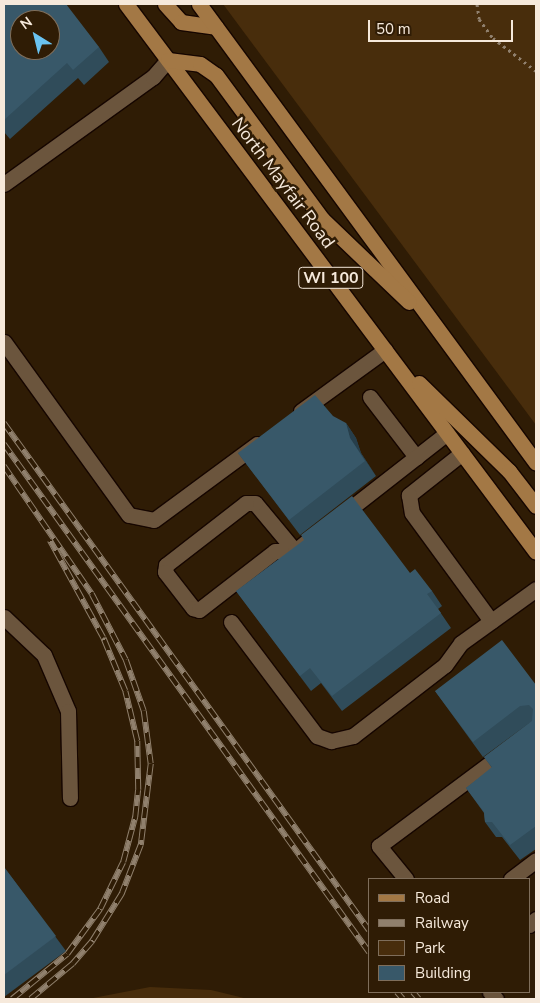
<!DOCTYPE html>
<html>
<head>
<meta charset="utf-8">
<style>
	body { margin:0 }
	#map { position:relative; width:540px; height:1003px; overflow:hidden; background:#2f1c05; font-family:"Nunito Sans",sans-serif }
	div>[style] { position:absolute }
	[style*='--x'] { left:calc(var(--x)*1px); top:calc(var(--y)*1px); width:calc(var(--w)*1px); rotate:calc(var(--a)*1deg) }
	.green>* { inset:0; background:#482d0c }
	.path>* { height:3px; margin-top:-1.5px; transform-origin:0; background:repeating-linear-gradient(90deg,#90806e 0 2.5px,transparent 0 6.5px) }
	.roads { filter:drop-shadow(1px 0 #160600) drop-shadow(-1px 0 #160600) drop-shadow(0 1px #160600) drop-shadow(0 -1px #160600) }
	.minor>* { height:15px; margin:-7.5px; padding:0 7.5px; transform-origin:7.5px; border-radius:7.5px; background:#6b553d }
	.major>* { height:15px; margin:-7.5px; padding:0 7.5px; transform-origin:7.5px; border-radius:7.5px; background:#a37845 }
	.rail>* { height:5.5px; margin-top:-2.75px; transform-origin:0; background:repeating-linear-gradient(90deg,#2f1c05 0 11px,#90806d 0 22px); box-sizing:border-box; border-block:1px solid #90806d }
	.wall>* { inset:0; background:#304c5a }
	.shaded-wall>* { inset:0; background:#273e4a }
	.building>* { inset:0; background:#385869 }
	span { translate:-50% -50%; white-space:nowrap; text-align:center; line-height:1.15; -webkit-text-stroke:5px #2f1c05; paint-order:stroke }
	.shield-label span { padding:1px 4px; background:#2f1c05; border:1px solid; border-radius:4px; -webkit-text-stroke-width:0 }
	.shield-label { font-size:16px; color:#f6e9db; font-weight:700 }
	.street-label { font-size:18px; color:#f6e9db }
	.frame { position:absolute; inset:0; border:5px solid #f6e9db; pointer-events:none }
	.legend { position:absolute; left:368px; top:878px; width:162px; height:115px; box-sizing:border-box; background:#2f1c05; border:1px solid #7f6e5b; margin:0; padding:6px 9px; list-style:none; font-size:15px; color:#f6e9db }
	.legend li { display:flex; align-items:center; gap:10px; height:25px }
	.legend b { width:25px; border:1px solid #7f6e5b }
	.north { position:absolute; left:10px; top:10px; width:50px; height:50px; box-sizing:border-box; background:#2f1c05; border:1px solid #7f6e5b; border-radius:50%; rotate:324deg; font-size:14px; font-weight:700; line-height:20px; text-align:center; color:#f6e9db }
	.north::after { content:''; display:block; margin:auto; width:18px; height:22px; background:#6ac3f1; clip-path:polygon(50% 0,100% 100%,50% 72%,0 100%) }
	.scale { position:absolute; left:368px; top:20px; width:145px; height:22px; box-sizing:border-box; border:2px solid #f6e9db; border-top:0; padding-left:6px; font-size:15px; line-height:18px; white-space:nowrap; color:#f6e9db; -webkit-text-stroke:4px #2f1c05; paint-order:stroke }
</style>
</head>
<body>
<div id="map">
	<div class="green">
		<div style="clip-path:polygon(223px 4px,536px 4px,536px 425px)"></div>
		<div style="clip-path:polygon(150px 987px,211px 990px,248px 999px,88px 999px)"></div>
	</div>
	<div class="path">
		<div style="--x:477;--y:4;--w:15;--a:82"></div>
		<div style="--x:479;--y:19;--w:24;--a:54"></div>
		<div style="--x:493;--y:38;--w:54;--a:37.5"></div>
	</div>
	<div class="roads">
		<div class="minor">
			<div style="--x:4;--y:184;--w:183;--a:-35.7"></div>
			<div style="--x:153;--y:77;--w:23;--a:-49"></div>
			<div style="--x:4;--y:342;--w:213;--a:54.2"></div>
			<div style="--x:129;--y:515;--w:25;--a:11"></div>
			<div style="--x:154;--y:520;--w:128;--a:-36.4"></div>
			<div style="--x:370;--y:397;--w:76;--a:52.5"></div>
			<div style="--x:301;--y:411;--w:104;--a:-36"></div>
			<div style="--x:462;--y:453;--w:68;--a:141.6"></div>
			<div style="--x:409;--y:495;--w:18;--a:81"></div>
			<div style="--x:412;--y:513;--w:134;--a:53.8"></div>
			<div style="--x:342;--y:515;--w:133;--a:-38"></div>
			<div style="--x:295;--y:551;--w:62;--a:-129.8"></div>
			<div style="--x:255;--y:503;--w:9;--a:180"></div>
			<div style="--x:246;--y:503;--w:101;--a:142.2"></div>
			<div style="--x:166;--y:565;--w:7;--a:98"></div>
			<div style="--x:165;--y:572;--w:46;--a:52.1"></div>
			<div style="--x:193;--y:608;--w:6;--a:18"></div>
			<div style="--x:199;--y:610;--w:96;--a:-37.8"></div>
			<div style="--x:275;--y:551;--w:20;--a:0"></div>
			<div style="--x:295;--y:551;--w:14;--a:-39"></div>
			<div style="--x:4;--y:617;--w:55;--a:43.5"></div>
			<div style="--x:44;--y:655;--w:61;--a:66.8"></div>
			<div style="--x:68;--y:711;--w:87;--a:88.7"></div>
			<div style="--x:231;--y:622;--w:143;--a:53"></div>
			<div style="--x:317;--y:736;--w:15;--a:20"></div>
			<div style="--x:331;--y:741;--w:23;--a:-13"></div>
			<div style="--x:353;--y:736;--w:116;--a:-37.7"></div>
			<div style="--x:445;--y:665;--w:27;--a:-54"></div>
			<div style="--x:461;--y:643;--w:92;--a:-35.8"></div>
			<div style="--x:406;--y:879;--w:43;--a:-129.3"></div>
			<div style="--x:379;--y:846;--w:196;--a:-36.7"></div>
			<div style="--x:511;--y:879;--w:31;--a:-37"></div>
			<div style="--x:529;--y:925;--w:9;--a:-41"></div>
			<div style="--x:490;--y:992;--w:9;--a:49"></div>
		</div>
		<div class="major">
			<div style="--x:126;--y:4;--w:684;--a:53.2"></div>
			<div style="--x:165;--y:4;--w:24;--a:48"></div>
			<div style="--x:181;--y:22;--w:35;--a:8"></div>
			<div style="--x:199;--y:4;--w:569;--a:53.71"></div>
			<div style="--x:168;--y:60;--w:32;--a:7"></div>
			<div style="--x:200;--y:64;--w:19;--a:35"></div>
			<div style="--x:216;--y:75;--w:179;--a:53.6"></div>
			<div style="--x:322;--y:219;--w:120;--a:43.7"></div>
			<div style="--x:419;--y:383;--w:126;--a:44.4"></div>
			<div style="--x:509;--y:471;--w:44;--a:52.4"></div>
		</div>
	</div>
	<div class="rail">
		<div style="--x:4;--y:423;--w:625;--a:54.25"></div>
		<div style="--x:4;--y:444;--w:626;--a:54.3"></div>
		<div style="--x:4;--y:466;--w:155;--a:55.5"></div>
		<div style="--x:92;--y:594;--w:74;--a:62.7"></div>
		<div style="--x:126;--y:660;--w:54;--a:70.6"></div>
		<div style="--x:144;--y:711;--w:53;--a:82.5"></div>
		<div style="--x:151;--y:764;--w:82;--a:97"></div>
		<div style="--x:141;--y:845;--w:53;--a:111.2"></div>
		<div style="--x:122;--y:894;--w:57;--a:122"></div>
		<div style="--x:92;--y:942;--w:29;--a:131"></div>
		<div style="--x:73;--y:964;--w:55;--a:140.2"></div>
		<div style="--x:397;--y:992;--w:9;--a:49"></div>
		<div style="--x:413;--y:992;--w:9;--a:49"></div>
		<div style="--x:12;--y:999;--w:71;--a:-39.3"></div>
		<div style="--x:67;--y:954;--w:56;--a:-53.7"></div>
		<div style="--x:100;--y:909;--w:52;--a:-63.9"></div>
		<div style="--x:123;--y:862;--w:47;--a:-75.1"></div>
		<div style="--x:135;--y:817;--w:27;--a:-84"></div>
		<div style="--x:138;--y:790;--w:49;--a:-91.2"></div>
		<div style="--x:137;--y:741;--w:51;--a:-103.5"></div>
		<div style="--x:125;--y:691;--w:57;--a:-112.5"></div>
		<div style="--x:103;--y:638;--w:111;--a:-118.7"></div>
	</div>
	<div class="wall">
		<div style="clip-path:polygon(4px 4px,99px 47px,109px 62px,84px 85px,78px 78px,10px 139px,4px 132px)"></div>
		<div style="clip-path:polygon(346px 423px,356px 438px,361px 453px,376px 476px,300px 535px,238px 453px)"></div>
		<div style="clip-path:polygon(410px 573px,432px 591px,442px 606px,438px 609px,451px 628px,342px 711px,321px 683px,311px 691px,236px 591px)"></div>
		<div style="clip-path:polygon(536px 685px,536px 849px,520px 860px,502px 837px,496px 837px,485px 822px,484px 813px,466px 788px,492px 768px,484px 757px,532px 721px,483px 757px,435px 691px)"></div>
		<div style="clip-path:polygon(4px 867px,66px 951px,4px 997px)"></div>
	</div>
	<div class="shaded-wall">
		<div style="clip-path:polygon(346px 423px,356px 438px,361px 453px,376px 476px,350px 438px)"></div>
	</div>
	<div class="building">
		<div style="clip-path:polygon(evenodd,4px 4px,66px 4px,99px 47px,73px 70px,67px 63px,4px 120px,4px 4px,20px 20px,50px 20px,50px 50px,20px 50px,20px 20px)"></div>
		<div style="clip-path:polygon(315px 395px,333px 416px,346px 423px,350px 438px,365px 461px,289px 520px,238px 453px)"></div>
		<div style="clip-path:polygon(352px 496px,410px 573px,415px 569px,432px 591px,427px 594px,441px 613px,332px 696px,310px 668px,300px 676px,236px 591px,304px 540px,301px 535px)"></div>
		<div style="clip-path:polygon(502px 640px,536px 685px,536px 826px,510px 845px,492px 822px,485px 822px,484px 812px,466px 788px,492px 767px,484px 757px,532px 721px,533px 709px,529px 705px,520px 706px,473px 742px,435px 691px)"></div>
		<div style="clip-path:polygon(4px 867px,56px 936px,4px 975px)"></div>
	</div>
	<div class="shield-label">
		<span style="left:331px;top:278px">WI 100</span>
	</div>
	<div class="street-label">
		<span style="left:283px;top:183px;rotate:53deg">North Mayfair Road</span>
	</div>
	<div class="frame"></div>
	<ul class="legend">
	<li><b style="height:6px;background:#a37845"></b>Road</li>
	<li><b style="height:6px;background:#90806d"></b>Railway</li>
	<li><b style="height:14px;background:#482d0c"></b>Park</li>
	<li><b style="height:14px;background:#385869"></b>Building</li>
	</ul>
	<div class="north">N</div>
	<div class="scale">50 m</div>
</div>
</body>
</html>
